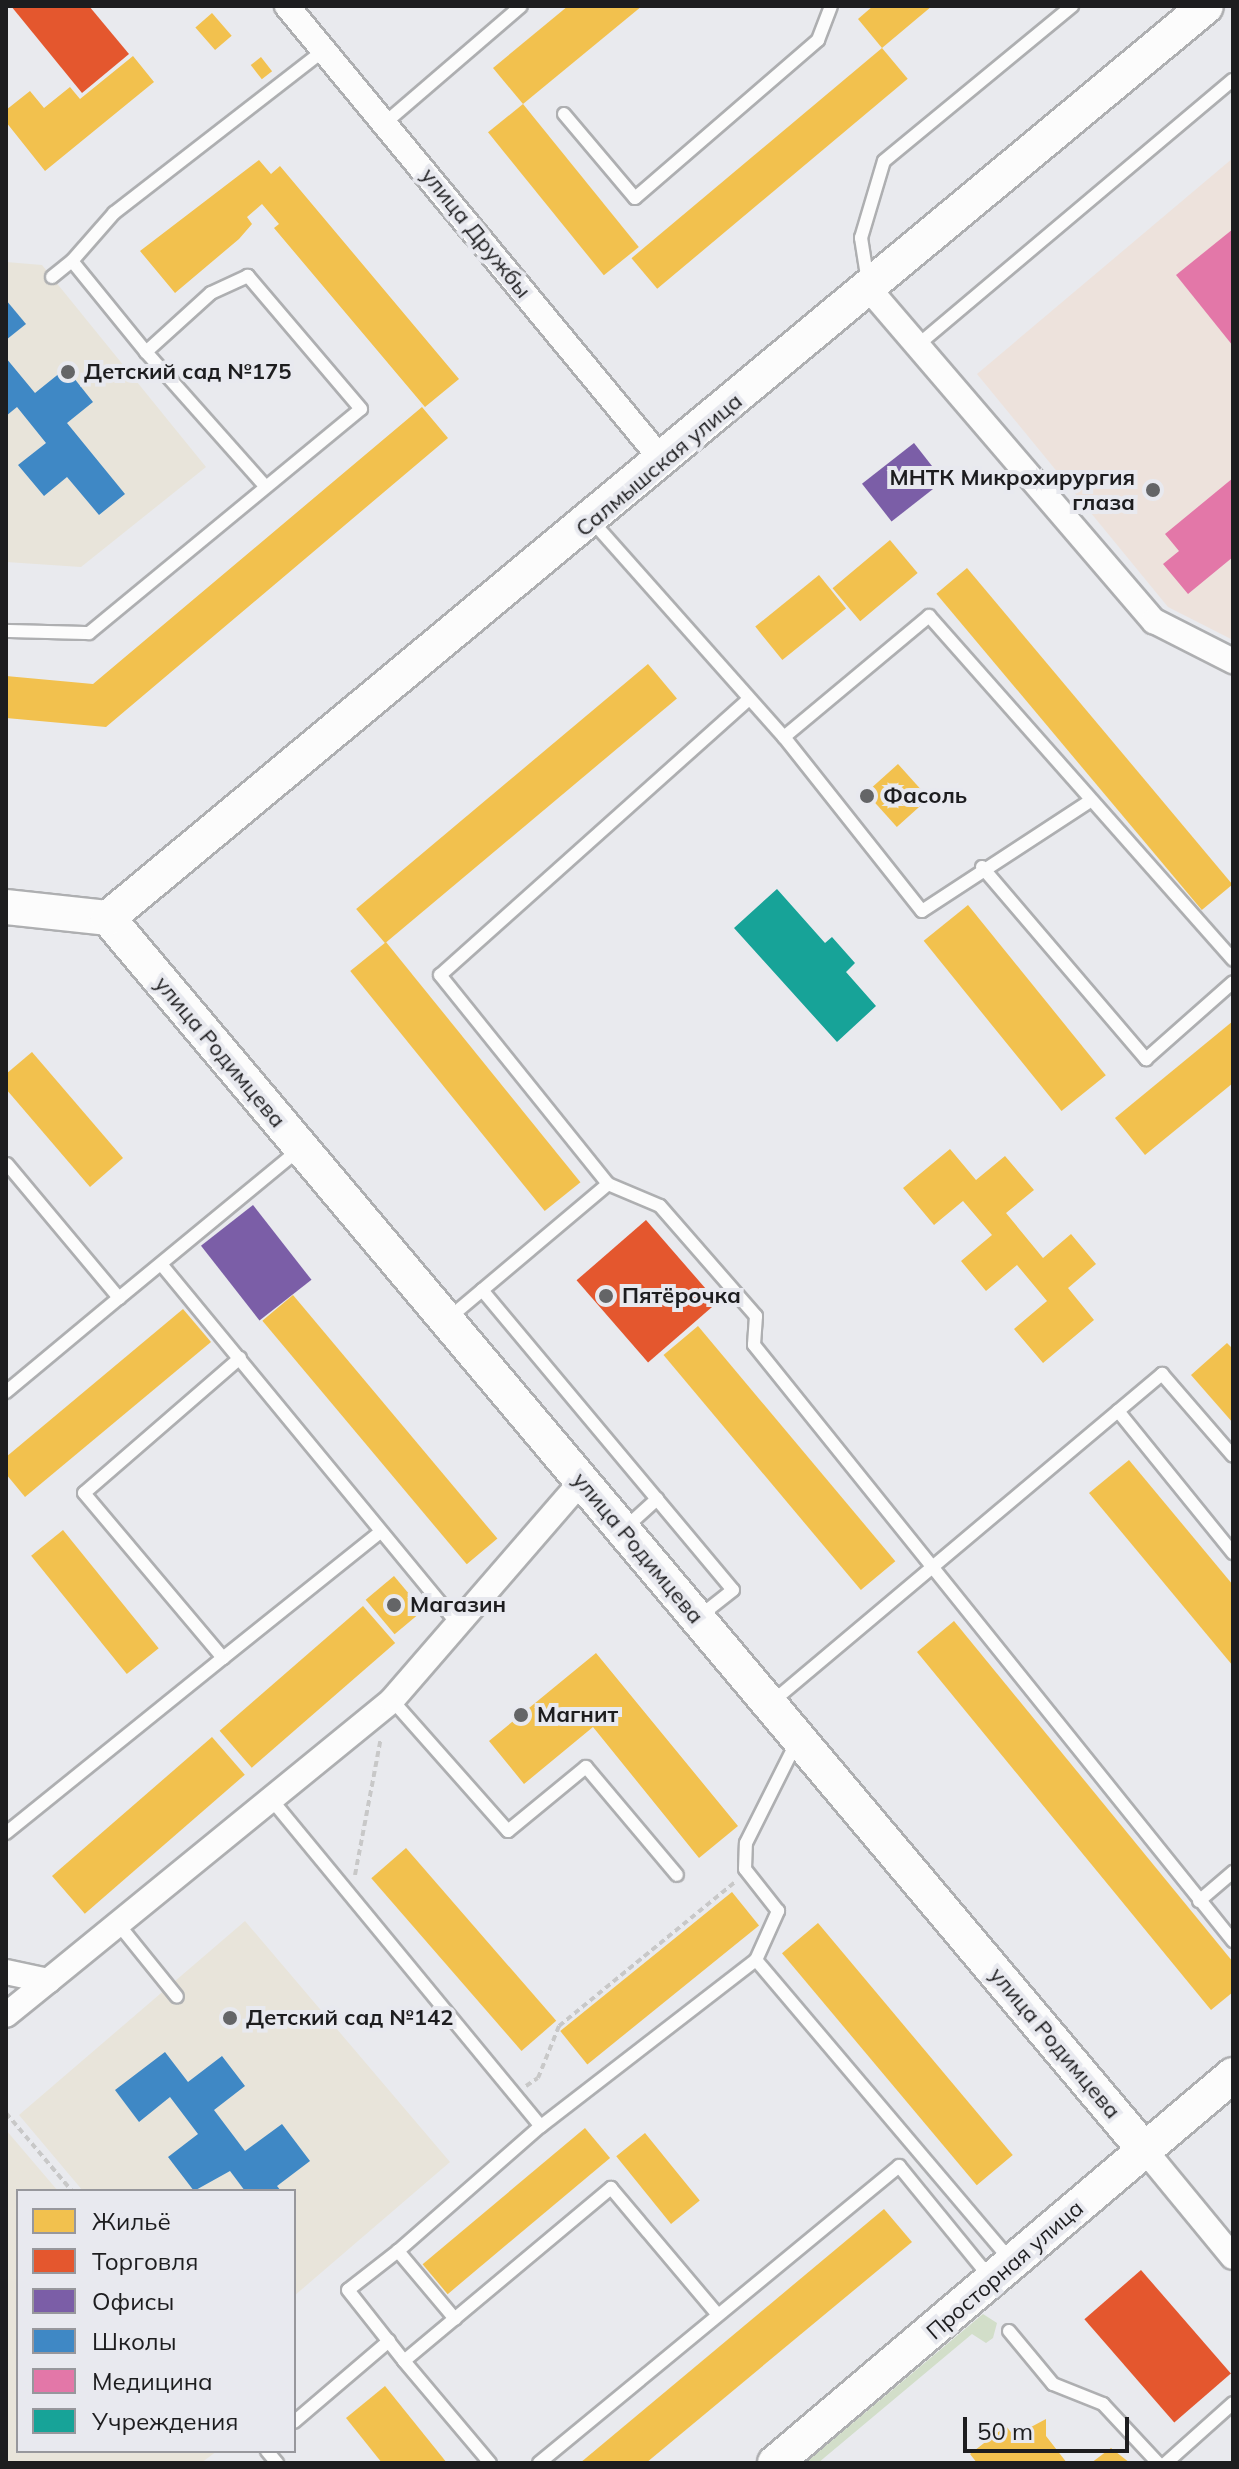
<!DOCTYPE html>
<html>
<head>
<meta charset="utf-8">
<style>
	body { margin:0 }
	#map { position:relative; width:1239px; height:2469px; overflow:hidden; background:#e9eaee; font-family:Mulish,sans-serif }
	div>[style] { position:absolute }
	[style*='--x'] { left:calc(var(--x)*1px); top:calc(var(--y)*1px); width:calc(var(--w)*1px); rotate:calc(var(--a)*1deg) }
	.education>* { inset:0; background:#e8e4da }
	.medical>* { inset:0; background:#ede2dc }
	.green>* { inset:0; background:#d2dec9 }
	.homes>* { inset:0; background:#f2c14e; transform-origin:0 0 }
	.shops>* { inset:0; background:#e4572e; transform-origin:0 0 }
	.offices>* { inset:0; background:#7b5ea7; transform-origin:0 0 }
	.schools>* { inset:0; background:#3f88c5 }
	.health>* { inset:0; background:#e377a8 }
	.public>* { inset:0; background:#17a398 }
	.path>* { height:4px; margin-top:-2px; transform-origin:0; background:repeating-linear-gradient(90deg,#c8c8c8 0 6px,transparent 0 10px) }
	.roads { filter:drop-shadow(2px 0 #aeafb1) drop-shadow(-2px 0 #aeafb1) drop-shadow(0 2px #aeafb1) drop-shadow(0 -2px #aeafb1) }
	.lane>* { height:12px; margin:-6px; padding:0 6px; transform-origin:6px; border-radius:6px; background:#fcfcfc }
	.street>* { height:24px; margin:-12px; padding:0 12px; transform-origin:12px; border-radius:12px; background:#fcfcfc }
	.secondary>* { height:34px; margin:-17px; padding:0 17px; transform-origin:17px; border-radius:17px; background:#fcfcfc }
	.dots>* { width:22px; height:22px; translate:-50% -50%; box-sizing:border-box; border:4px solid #e8e9ef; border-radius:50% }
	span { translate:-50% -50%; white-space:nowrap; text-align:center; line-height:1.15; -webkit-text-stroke:8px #e8e9ef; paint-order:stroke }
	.street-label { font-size:22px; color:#1d1d1f }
	.poi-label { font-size:22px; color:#1d1d1f; font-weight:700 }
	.left { translate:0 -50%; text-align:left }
	.right { translate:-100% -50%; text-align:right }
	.frame { position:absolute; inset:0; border:8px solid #1d1d1f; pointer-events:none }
	.legend { position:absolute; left:16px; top:2189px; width:280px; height:264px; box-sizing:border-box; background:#e8e9ef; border:2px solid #97979c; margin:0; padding:10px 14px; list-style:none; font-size:24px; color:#1d1d1f }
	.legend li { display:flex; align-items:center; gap:16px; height:40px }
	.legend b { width:40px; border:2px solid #97979c }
	.scale { position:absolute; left:963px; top:2417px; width:166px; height:36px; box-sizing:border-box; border:4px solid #1d1d1f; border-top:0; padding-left:10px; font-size:24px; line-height:28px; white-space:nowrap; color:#1d1d1f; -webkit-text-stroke:6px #e8e9ef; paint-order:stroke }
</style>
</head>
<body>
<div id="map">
	<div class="education">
		<div style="clip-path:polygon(6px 262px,42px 265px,206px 467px,81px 567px,6px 562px)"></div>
		<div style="clip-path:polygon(245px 1921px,450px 2162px,294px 2296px,294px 2191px,83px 2191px,19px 2115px)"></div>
		<div style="clip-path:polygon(6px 2130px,58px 2191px,18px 2191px,18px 2451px,217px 2451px,201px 2463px,6px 2463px)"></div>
	</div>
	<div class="medical">
		<div style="clip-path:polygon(1233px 158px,1233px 640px,1168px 607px,977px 374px)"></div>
	</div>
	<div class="green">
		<div style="clip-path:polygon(983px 2314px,997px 2323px,993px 2338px,986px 2343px,972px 2334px,818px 2463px,805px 2463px)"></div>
	</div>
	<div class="homes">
		<div style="clip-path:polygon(568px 6px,642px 6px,523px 104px,493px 68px)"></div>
		<div style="clip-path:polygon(873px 6px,932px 6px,882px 48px,858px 19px)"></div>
		<div style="left:212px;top:13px;width:30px;height:22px;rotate:49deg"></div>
		<div style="left:882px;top:48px;width:40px;height:327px;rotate:50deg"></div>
		<div style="clip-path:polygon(133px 56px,154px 82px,45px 171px,6px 122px,6px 110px,30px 91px,44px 108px,70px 87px,80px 99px)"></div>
		<div style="left:261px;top:57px;width:18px;height:13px;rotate:52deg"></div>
		<div style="left:523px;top:104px;width:184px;height:45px;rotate:51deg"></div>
		<div style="clip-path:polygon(259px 160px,271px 174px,280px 166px,459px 379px,425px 407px,274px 228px,279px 224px,262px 204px,247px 217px,252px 224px,239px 239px,175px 293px,140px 251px)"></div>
		<div style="clip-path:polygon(422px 407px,448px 438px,106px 727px,6px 718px,6px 676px,93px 684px)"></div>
		<div style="left:890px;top:540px;width:43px;height:75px;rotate:50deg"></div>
		<div style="left:967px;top:568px;width:413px;height:40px;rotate:50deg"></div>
		<div style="left:819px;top:575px;width:43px;height:82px;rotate:51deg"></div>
		<div style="left:648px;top:664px;width:45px;height:381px;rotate:50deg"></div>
		<div style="left:898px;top:764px;width:46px;height:43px;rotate:48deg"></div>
		<div style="left:968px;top:905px;width:219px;height:57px;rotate:51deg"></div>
		<div style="left:386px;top:942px;width:309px;height:46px;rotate:51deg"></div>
		<div style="clip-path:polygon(1233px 1021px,1233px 1083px,1145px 1155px,1115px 1118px)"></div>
		<div style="clip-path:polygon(32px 1052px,123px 1158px,90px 1187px,6px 1089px,6px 1074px)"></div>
		<div style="clip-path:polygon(950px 1149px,976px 1180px,1005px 1156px,1034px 1190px,1006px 1213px,1043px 1258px,1071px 1234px,1096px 1264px,1068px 1288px,1094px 1320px,1043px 1363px,1014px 1329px,1047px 1301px,1017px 1265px,986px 1291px,961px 1261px,992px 1235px,963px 1201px,934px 1225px,903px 1188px)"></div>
		<div style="left:293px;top:1295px;width:318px;height:40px;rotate:50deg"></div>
		<div style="clip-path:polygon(183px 1309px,211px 1342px,25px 1497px,6px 1474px,6px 1457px)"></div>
		<div style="left:698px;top:1326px;width:307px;height:45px;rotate:50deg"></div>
		<div style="clip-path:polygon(1227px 1343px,1233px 1349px,1233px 1423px,1191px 1375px)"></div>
		<div style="clip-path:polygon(1129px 1460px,1233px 1585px,1233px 1666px,1089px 1493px)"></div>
		<div style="left:63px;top:1530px;width:152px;height:41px;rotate:51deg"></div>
		<div style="left:394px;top:1576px;width:45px;height:37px;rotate:50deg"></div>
		<div style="left:363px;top:1606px;width:49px;height:190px;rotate:49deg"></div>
		<div style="clip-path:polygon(954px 1621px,1233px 1962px,1233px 1992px,1211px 2010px,917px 1652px)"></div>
		<div style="clip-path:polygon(596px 1653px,738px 1826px,699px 1858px,593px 1727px,524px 1784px,489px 1741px)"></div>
		<div style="left:212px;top:1737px;width:50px;height:212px;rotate:49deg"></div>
		<div style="left:406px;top:1848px;width:229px;height:46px;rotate:49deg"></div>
		<div style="left:732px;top:1892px;width:43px;height:221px;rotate:51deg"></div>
		<div style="left:818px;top:1923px;width:303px;height:47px;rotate:50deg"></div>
		<div style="left:585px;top:2128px;width:39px;height:212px;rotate:50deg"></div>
		<div style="left:645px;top:2133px;width:87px;height:37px;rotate:51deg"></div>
		<div style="clip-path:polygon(884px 2209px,912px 2242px,646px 2463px,580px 2463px)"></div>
		<div style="clip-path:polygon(385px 2386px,447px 2463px,382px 2463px,346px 2418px)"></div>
		<div style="clip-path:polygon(1046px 2419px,1046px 2436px,1067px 2463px,977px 2463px,970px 2454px,1006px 2426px,1014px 2436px)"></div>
		<div style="clip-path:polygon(1111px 2448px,1130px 2463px,1091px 2463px)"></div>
	</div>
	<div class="shops">
		<div style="clip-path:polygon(11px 6px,89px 6px,129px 54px,82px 93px)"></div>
		<div style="left:646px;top:1220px;width:109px;height:92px;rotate:49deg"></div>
		<div style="left:1141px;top:2270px;width:137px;height:75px;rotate:49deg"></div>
	</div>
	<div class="offices">
		<div style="left:914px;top:443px;width:48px;height:66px;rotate:52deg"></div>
		<div style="left:253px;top:1205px;width:95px;height:66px;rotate:52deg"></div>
	</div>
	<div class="schools">
		<div style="clip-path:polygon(6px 300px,26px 324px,6px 340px)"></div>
		<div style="clip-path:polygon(6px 358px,35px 393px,66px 368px,93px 402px,67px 423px,125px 494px,99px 515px,67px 477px,44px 496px,18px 465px,46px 443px,17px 407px,6px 416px)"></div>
		<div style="clip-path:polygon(165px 2052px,188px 2082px,222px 2056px,245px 2086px,214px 2110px,245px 2151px,282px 2124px,310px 2161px,277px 2186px,281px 2191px,245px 2191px,230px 2171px,194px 2191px,168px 2157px,198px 2134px,170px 2097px,139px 2122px,115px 2090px)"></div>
	</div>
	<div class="health">
		<div style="clip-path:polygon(1233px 229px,1233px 346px,1176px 275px)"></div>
		<div style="clip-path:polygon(1233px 478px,1233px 557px,1188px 594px,1163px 564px,1179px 551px,1165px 534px)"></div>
	</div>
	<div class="public">
		<div style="clip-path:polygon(777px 889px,825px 943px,832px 937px,855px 963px,846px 972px,876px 1006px,837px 1042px,734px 928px)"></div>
	</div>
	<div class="path">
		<div style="--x:355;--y:1875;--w:139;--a:-79.3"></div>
		<div style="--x:526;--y:2086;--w:14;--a:-34"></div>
		<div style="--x:538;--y:2078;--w:56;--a:-68"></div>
		<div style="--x:559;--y:2026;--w:229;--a:-39.3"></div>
		<div style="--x:6;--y:2113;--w:102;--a:49.8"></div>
	</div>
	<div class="roads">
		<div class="lane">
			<div style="--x:564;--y:114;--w:110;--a:49.8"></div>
			<div style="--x:635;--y:198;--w:242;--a:-40.8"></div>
			<div style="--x:818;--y:40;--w:36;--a:-69"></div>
			<div style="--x:385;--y:123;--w:179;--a:-40.7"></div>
			<div style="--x:52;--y:277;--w:26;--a:-39"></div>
			<div style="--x:868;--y:282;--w:45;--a:-99"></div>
			<div style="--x:861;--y:238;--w:80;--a:-73.4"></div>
			<div style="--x:884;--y:161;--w:244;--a:-39.5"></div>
			<div style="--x:919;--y:344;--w:410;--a:-40.1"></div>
			<div style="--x:146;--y:352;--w:179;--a:48.4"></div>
			<div style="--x:592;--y:521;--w:289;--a:48.4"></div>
			<div style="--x:784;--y:737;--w:189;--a:-39.8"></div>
			<div style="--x:929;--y:616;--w:459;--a:48.5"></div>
			<div style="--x:6;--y:631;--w:83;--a:1.4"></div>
			<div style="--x:89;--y:633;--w:352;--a:-39.5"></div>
			<div style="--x:361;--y:409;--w:175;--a:-130.4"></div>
			<div style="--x:248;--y:276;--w:41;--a:155.3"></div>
			<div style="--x:211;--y:293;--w:88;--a:137.8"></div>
			<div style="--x:146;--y:352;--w:117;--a:-129.1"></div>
			<div style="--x:72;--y:261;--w:64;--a:-48.8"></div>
			<div style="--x:114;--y:213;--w:264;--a:-37.8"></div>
			<div style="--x:749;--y:699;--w:414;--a:138.2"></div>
			<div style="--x:440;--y:975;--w:268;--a:51.2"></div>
			<div style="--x:608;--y:1184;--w:56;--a:22.9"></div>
			<div style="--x:660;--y:1206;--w:146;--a:48.9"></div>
			<div style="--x:756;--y:1316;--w:29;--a:94"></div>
			<div style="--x:754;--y:1345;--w:765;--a:51.21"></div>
			<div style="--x:784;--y:737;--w:222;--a:51.6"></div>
			<div style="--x:922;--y:911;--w:197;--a:-33.2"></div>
			<div style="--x:982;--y:867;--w:253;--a:49.5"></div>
			<div style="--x:1146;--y:1059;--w:116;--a:-41.5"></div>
			<div style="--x:7;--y:1164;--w:175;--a:50.1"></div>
			<div style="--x:119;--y:1298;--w:234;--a:-39.5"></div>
			<div style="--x:161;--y:1264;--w:467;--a:50.5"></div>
			<div style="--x:482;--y:1290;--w:391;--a:50.1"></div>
			<div style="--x:733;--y:1590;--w:42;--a:141.8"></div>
			<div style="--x:449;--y:1318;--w:208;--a:-40.1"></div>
			<div style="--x:240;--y:1358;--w:206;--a:139.1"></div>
			<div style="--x:84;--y:1493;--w:216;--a:49.9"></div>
			<div style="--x:223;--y:1658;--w:201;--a:-38.7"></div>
			<div style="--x:6;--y:1392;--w:147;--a:-39.8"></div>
			<div style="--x:1118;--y:1411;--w:183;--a:51"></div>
			<div style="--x:624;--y:1529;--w:45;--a:-42.3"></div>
			<div style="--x:392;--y:1700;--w:175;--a:48.5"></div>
			<div style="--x:508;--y:1831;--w:101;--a:-39.4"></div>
			<div style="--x:586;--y:1767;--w:141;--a:49.9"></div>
			<div style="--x:772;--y:1702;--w:510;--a:-40.06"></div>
			<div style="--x:1162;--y:1374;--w:108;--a:49.1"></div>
			<div style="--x:271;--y:1799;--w:424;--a:50.5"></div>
			<div style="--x:541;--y:2126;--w:272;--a:-37.7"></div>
			<div style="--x:756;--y:1960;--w:393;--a:49.7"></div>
			<div style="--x:6;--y:1833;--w:279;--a:-38.9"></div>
			<div style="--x:1199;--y:1901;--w:45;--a:-40.5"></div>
			<div style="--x:119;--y:1925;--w:92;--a:51.1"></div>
			<div style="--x:756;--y:1960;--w:54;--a:-65.8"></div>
			<div style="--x:778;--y:1911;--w:53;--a:-128.2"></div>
			<div style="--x:745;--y:1869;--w:26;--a:-88"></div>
			<div style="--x:746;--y:1843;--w:112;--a:-63.4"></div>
			<div style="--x:398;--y:2251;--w:63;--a:142"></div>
			<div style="--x:348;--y:2290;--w:90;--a:51.7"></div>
			<div style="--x:455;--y:2319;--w:89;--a:-130"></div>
			<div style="--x:398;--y:2251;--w:190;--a:-41.2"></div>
			<div style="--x:1009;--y:2331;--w:69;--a:50.3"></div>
			<div style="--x:1053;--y:2384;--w:54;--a:21.8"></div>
			<div style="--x:1103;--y:2404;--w:81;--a:47"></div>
			<div style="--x:294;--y:2422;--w:125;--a:-40.5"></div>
			<div style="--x:267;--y:2451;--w:16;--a:50"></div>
			<div style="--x:490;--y:2463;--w:133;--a:-130.1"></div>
			<div style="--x:404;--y:2361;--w:270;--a:-39.9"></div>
			<div style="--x:611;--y:2188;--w:166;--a:49.9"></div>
			<div style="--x:539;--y:2463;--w:467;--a:-39.5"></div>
			<div style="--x:899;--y:2166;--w:146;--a:50.8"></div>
			<div style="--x:1166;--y:2463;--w:90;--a:-41.8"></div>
		</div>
		<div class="street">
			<div style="--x:287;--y:6;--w:590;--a:50.43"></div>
			<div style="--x:869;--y:289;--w:438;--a:49.4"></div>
			<div style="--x:1154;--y:621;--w:89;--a:26.9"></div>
			<div style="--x:6;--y:1972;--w:43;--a:12.1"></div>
			<div style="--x:48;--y:1981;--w:444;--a:-39.2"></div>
			<div style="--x:392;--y:1700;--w:290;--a:-49.1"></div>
			<div style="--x:6;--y:2015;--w:54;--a:-39"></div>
			<div style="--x:1143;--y:2148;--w:141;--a:50.5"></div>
		</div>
		<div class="secondary">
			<div style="--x:6;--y:907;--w:103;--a:6.2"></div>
			<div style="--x:108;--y:918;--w:1608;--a:49.92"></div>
			<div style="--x:108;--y:918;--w:1427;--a:-39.71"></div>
			<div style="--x:775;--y:2463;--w:600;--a:-40.27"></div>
		</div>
	</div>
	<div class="dots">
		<div style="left:68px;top:372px;background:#646567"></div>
		<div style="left:1153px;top:490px;background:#646567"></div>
		<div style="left:867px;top:796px;background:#646567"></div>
		<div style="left:606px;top:1296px;background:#646567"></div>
		<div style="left:394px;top:1605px;background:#646567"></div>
		<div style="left:521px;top:1715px;background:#646567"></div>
		<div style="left:230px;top:2018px;background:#646567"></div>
	</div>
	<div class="street-label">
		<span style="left:476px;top:233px;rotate:51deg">улица Дружбы</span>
		<span style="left:659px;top:465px;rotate:-40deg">Салмышская улица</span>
		<span style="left:220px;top:1052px;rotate:50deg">улица Родимцева</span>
		<span style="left:638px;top:1548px;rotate:50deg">улица Родимцева</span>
		<span style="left:1055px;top:2043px;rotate:50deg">улица Родимцева</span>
		<span style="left:1005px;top:2270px;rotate:-41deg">Просторная улица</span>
	</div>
	<div class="poi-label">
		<span class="left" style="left:84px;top:372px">Детский сад №175</span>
		<span class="right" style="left:1135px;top:490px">МНТК Микрохирургия<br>глаза</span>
		<span class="left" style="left:883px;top:796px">Фасоль</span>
		<span class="left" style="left:622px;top:1296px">Пятёрочка</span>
		<span class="left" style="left:410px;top:1605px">Магазин</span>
		<span class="left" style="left:537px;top:1715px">Магнит</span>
		<span class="left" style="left:246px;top:2018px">Детский сад №142</span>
	</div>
	<div class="frame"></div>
	<ul class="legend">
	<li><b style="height:22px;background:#f2c14e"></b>Жильё</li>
	<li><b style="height:22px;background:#e4572e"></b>Торговля</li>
	<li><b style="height:22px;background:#7b5ea7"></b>Офисы</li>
	<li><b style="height:22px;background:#3f88c5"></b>Школы</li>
	<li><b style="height:22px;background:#e377a8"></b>Медицина</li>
	<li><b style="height:22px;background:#17a398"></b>Учреждения</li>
	</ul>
	<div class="scale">50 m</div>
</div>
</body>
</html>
